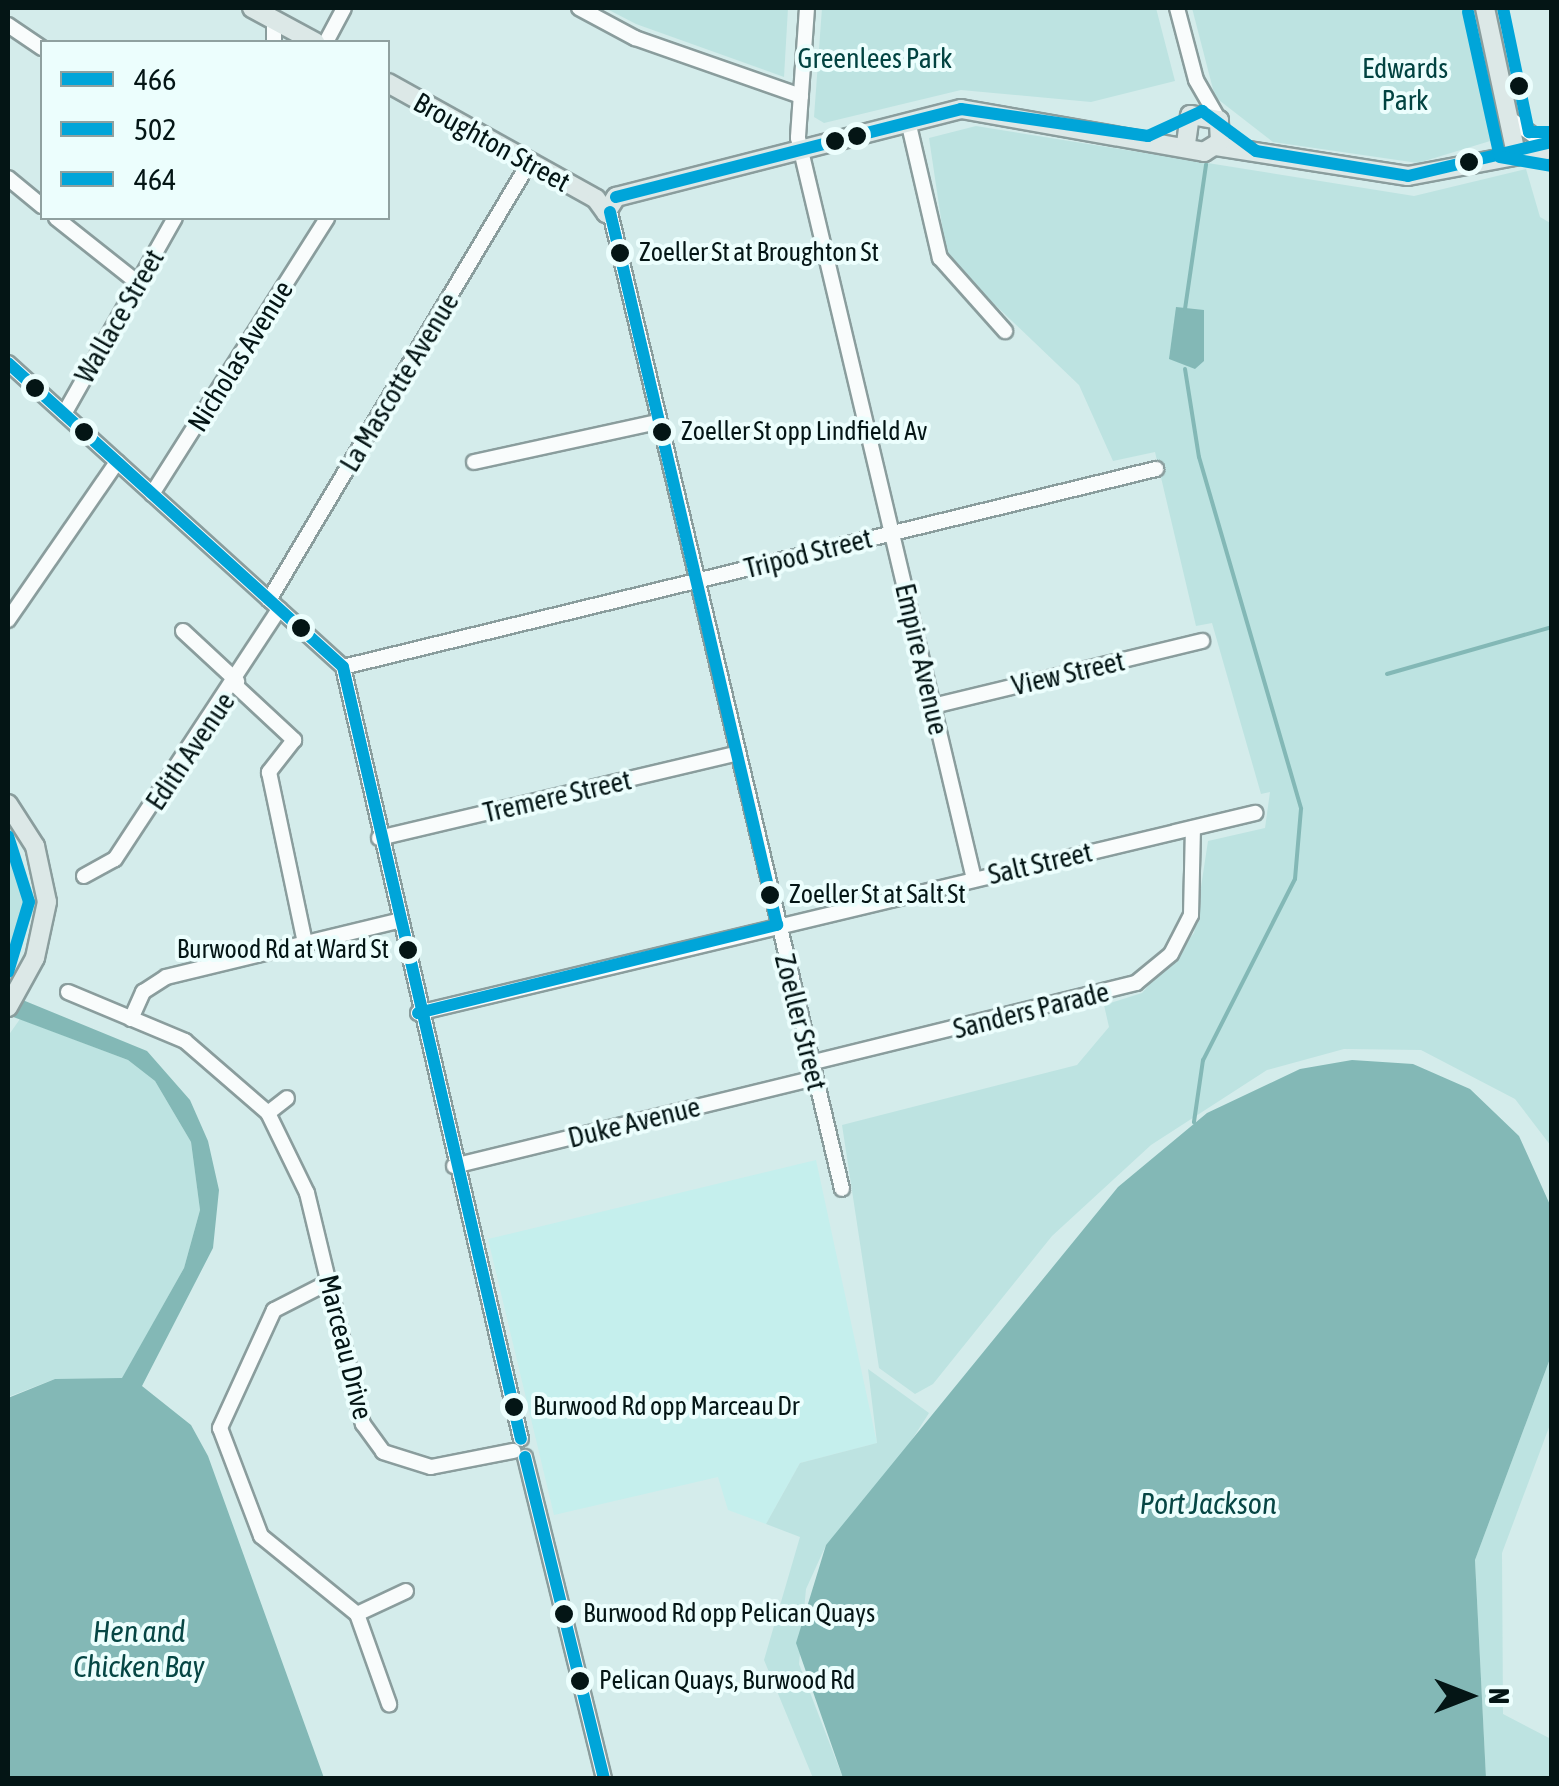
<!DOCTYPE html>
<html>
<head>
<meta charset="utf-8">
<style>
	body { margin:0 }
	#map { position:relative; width:1559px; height:1786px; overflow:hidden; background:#d4eceb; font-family:"Asap Condensed",sans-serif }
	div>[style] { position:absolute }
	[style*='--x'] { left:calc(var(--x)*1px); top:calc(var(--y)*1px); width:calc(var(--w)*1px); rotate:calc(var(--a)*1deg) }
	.built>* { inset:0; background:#c5efed }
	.green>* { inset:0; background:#bde3e1 }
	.water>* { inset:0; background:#83b8b6 }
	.stream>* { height:4px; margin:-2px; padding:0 2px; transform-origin:2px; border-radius:2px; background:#83b8b6 }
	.roads { filter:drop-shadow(2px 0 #8a9d9d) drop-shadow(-2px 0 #8a9d9d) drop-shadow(0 2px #8a9d9d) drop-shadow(0 -2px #8a9d9d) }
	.minor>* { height:14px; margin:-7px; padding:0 7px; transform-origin:7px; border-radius:7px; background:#f9fcfc }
	.major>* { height:18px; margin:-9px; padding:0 9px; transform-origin:9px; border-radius:9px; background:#dce8e7 }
	.bus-1>* { height:12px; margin:-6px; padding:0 6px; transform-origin:6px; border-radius:6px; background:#00a5d9 }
	.bus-2>* { height:12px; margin:-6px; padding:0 6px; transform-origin:6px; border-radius:6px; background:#00a5d9 }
	.bus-3>* { height:12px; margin:-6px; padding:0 6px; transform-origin:6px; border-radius:6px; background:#00a5d9 }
	.dots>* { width:28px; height:28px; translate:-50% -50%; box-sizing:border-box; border:5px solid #ecfefd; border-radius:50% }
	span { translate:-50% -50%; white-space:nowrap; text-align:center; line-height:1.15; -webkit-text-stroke:8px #ecfefd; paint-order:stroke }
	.bus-label { font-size:26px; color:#041515 }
	.left { translate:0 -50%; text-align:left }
	.right { translate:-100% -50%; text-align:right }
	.park-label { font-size:28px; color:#024341 }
	.street-label { font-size:28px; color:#041515 }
	.water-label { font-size:30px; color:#064644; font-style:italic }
	.frame { position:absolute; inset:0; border:10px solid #041515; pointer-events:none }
	.legend { position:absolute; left:40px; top:40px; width:350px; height:180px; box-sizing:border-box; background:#ecfefd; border:2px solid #8fa1a0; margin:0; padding:12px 18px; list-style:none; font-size:30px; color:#041515 }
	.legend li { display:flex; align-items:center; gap:20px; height:50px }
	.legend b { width:50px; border:2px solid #8fa1a0 }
	.north { position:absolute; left:1419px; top:1646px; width:100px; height:100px; -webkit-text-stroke:8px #ecfefd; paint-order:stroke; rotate:90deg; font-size:28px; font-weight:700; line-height:40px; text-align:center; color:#041515 }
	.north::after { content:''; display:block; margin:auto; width:35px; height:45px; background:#041515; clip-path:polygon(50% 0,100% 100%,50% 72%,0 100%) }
</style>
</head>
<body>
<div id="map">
	<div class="built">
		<div style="clip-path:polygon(816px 1160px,877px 1443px,800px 1463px,766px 1524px,728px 1510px,718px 1477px,554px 1515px,488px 1239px)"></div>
	</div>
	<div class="green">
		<div style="clip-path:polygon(605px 8px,788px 8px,784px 77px,636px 24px)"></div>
		<div style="clip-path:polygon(822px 8px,1156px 8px,1175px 81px,1091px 102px,961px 90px,824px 123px,814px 117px)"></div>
		<div style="clip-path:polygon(1192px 8px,1466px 8px,1500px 138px,1418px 163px,1273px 142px,1215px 97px)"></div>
		<div style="clip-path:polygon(976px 126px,1414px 196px,1526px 169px,1540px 217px,1552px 224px,1551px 1146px,1515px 1099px,1421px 1050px,1344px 1049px,1267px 1070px,1151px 1145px,1052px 1236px,933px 1384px,915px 1394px,879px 1368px,842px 1125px,1077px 1065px,1109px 1027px,1104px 1005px,1142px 993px,1194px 933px,1208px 841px,1265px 828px,1270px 792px,1261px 794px,1212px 623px,1196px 626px,1155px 452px,1113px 461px,1079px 385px,947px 259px,929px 138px)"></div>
		<div style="clip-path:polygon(8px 826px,37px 904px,8px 970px)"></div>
		<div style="clip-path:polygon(20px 1019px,128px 1060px,155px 1081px,191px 1142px,200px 1210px,184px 1268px,122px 1379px,55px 1379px,8px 1397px,8px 1036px)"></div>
		<div style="clip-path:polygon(1551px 1356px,1551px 1422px,1502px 1553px,1503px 1714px,1551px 1739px,1551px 1778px,1486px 1778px,1475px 1560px)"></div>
		<div style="clip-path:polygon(868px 1369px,929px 1413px,885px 1482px,826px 1545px,806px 1589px,799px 1664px,843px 1778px,813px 1778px,764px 1660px,800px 1537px,766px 1524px,800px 1463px,877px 1443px)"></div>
	</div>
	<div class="water">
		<div style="clip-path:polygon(1176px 307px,1204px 310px,1204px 361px,1195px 369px,1169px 359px)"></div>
		<div style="clip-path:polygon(8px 994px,147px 1051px,190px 1100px,208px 1141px,219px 1190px,213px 1248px,142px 1386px,191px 1425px,208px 1456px,324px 1778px,8px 1778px,8px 1398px,55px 1379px,122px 1378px,184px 1268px,200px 1210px,191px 1142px,155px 1081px,128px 1060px,8px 1015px)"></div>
		<div style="clip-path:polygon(1352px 1060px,1413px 1064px,1470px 1089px,1519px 1136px,1551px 1207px,1551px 1356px,1475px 1560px,1486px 1778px,843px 1778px,796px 1643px,826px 1545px,1118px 1187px,1207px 1113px,1300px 1069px)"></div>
	</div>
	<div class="stream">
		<div style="--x:1185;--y:309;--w:146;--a:-81.7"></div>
		<div style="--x:1185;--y:369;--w:89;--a:81"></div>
		<div style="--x:1199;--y:457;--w:366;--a:73.8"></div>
		<div style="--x:1301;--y:809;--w:70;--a:94.9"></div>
		<div style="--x:1295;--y:879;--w:203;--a:116.9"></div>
		<div style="--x:1203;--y:1060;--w:63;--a:98.3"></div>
		<div style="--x:1387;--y:674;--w:172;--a:-15.9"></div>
	</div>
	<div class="roads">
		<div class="minor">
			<div style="--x:579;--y:8;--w:64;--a:28.2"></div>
			<div style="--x:635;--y:38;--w:176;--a:19.3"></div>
			<div style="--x:807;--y:8;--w:130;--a:94"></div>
			<div style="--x:798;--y:138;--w:762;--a:76.64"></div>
			<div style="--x:1177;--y:8;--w:74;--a:75.2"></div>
			<div style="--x:1196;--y:80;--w:46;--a:60.1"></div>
			<div style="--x:8;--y:25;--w:41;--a:34.1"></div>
			<div style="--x:274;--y:42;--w:22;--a:-90"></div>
			<div style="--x:326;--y:42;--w:38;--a:-62"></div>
			<div style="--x:908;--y:121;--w:141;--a:76.9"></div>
			<div style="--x:940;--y:258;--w:98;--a:48.3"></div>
			<div style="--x:1513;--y:121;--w:37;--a:35"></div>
			<div style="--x:8;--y:178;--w:44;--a:39.5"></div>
			<div style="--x:610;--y:212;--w:1004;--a:76.64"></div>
			<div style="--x:56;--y:218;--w:105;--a:38.4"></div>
			<div style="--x:8;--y:363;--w:452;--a:42.2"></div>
			<div style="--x:343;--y:667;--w:792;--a:77.02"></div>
			<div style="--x:64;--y:414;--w:225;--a:-60.5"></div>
			<div style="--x:474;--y:462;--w:187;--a:-12.3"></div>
			<div style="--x:152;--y:494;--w:327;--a:-57.6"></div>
			<div style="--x:269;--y:600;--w:508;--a:-59.25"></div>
			<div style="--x:8;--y:620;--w:192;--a:-55.4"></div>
			<div style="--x:183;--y:631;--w:74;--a:42.8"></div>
			<div style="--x:343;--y:667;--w:837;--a:-13.69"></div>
			<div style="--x:235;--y:685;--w:81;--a:43"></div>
			<div style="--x:294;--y:740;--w:41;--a:128"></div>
			<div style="--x:269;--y:772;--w:175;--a:78.1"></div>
			<div style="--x:933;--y:706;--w:277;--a:-13.6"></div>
			<div style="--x:379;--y:838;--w:366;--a:-13.3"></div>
			<div style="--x:84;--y:876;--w:35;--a:-29"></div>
			<div style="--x:115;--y:859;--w:299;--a:-56.7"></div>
			<div style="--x:68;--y:992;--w:127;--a:22.7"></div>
			<div style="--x:185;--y:1041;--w:110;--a:40.9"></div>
			<div style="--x:268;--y:1113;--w:89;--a:64"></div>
			<div style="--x:307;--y:1193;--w:238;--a:76.4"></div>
			<div style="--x:363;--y:1424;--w:34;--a:54"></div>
			<div style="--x:383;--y:1452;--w:50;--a:17.4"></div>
			<div style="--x:431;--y:1467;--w:84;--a:-11"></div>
			<div style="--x:418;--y:1013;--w:861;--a:-13.44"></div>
			<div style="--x:131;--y:1019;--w:30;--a:-66"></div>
			<div style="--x:143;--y:992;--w:27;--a:-33"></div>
			<div style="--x:166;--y:977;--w:238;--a:-13.6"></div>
			<div style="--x:810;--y:1063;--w:336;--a:-13.8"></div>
			<div style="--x:1136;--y:983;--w:45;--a:-39.6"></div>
			<div style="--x:1171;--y:954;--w:44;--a:-62.9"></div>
			<div style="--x:1191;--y:915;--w:87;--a:-88.7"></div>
			<div style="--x:268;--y:1113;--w:24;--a:-38"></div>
			<div style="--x:454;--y:1166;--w:371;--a:-13.7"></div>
			<div style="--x:329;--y:1282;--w:62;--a:153"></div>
			<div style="--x:274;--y:1310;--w:130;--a:114.6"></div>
			<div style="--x:220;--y:1428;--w:116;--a:69.2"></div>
			<div style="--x:261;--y:1536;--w:124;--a:39.1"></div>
			<div style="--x:357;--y:1614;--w:96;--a:70.4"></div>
			<div style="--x:525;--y:1457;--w:331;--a:76.2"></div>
			<div style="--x:357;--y:1614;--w:54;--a:-25.1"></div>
		</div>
		<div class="major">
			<div style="--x:252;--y:8;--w:72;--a:28.4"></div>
			<div style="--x:1485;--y:8;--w:144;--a:78"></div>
			<div style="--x:388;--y:83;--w:238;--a:29.1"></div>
			<div style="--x:1216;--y:146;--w:194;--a:8.9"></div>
			<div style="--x:1408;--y:176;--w:147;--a:-10.6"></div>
			<div style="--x:616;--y:197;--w:356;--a:-14.3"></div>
			<div style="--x:961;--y:109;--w:247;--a:10"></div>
			<div style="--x:1204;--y:152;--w:19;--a:-32"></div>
			<div style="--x:1220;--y:142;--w:22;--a:-93"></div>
			<div style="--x:1219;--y:120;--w:29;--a:-170"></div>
			<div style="--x:1190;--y:115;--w:30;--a:98"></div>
			<div style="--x:596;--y:199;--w:17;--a:54"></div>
			<div style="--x:606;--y:213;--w:19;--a:-58"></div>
			<div style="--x:8;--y:804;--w:50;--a:57.3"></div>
			<div style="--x:35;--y:846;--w:57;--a:77.9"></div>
			<div style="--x:47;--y:902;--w:57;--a:102.1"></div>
			<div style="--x:35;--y:958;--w:56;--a:118.9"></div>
		</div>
	</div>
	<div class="bus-1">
		<div style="--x:616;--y:197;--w:356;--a:-14.3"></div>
		<div style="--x:961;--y:109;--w:189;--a:8.2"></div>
		<div style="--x:1148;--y:136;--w:60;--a:-24.8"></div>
		<div style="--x:1202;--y:111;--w:67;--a:36.5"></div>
		<div style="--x:1256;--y:151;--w:154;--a:9.3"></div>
		<div style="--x:1408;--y:176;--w:148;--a:-13.3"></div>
		<div style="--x:610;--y:212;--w:732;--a:76.82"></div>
		<div style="--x:8;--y:363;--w:452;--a:42.2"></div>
		<div style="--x:343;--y:667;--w:792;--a:77.02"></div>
		<div style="--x:418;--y:1013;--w:370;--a:-13.8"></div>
		<div style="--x:525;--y:1457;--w:331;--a:76.2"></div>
	</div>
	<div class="bus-2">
		<div style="--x:1468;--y:12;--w:148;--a:77.6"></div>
		<div style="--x:1500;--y:157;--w:53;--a:9.8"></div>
		<div style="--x:8;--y:836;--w:69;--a:72.3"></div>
		<div style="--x:29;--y:902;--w:73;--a:106.7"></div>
	</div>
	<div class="bus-3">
		<div style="--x:1503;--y:8;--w:127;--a:78.2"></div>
		<div style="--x:1529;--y:132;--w:23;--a:0"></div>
	</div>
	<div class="dots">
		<div style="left:1519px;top:86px;background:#041515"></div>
		<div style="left:857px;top:136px;background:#041515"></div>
		<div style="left:835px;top:141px;background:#041515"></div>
		<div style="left:1469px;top:162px;background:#041515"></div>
		<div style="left:620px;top:253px;background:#041515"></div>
		<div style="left:35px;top:388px;background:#041515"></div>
		<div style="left:84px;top:432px;background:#041515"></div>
		<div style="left:662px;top:432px;background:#041515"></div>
		<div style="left:301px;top:628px;background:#041515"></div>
		<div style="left:770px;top:895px;background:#041515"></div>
		<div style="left:408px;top:950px;background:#041515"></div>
		<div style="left:514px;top:1407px;background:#041515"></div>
		<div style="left:564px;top:1614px;background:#041515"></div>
		<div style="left:580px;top:1681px;background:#041515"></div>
	</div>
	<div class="bus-label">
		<span class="left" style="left:639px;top:253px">Zoeller St at Broughton St</span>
		<span class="left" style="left:681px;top:432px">Zoeller St opp Lindfield Av</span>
		<span class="left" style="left:789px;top:895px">Zoeller St at Salt St</span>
		<span class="right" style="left:389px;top:950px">Burwood Rd at Ward St</span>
		<span class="left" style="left:533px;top:1407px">Burwood Rd opp Marceau Dr</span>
		<span class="left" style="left:583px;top:1614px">Burwood Rd opp Pelican Quays</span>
		<span class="left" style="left:599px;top:1681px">Pelican Quays, Burwood Rd</span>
	</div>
	<div class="park-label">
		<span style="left:875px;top:58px">Greenlees Park</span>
		<span style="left:1405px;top:84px">Edwards<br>Park</span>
	</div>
	<div class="street-label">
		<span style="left:492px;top:142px;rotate:29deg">Broughton Street</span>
		<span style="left:119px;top:316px;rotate:-60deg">Wallace Street</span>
		<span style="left:240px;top:356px;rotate:-58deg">Nicholas Avenue</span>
		<span style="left:399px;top:382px;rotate:-59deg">La Mascotte Avenue</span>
		<span style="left:808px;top:553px;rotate:-14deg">Tripod Street</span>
		<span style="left:922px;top:659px;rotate:77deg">Empire Avenue</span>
		<span style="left:1068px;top:673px;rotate:-13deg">View Street</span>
		<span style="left:190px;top:751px;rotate:-56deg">Edith Avenue</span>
		<span style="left:557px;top:796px;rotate:-13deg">Tremere Street</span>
		<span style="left:1040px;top:863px;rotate:-13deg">Salt Street</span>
		<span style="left:1031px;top:1010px;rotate:-14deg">Sanders Parade</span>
		<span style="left:801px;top:1022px;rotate:76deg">Zoeller Street</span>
		<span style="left:634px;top:1122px;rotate:-14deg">Duke Avenue</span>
		<span style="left:346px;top:1347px;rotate:76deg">Marceau Drive</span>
	</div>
	<div class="water-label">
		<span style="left:1208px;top:1503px">Port Jackson</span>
		<span style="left:139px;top:1648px">Hen and<br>Chicken Bay</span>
	</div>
	<div class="frame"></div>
	<ul class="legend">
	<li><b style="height:12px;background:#00a5d9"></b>466</li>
	<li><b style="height:12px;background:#00a5d9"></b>502</li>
	<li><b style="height:12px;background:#00a5d9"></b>464</li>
	</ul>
	<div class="north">N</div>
</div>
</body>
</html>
